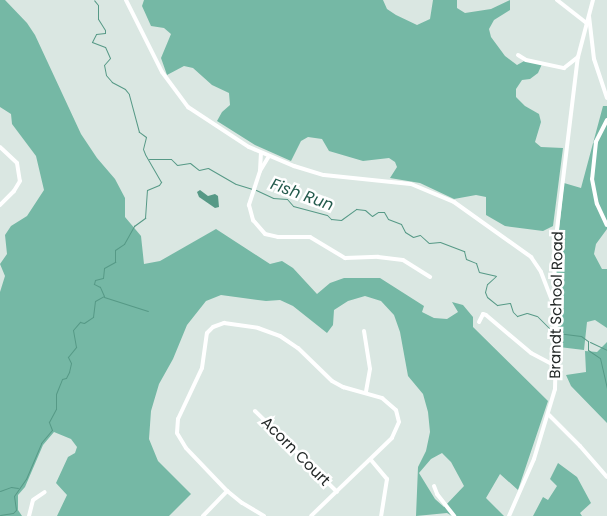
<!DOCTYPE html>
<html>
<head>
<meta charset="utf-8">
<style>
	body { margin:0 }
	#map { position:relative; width:607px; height:516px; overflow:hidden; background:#dae7e2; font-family:Poppins,sans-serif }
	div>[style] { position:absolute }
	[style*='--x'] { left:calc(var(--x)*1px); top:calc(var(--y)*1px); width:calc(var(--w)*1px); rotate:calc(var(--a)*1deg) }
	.forest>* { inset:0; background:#75b8a5 }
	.water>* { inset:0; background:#569986 }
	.stream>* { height:1px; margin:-0.5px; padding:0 0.5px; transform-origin:0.5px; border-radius:0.5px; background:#569986 }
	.minor>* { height:4px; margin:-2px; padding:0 2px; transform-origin:2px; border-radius:2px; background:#fff }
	span { translate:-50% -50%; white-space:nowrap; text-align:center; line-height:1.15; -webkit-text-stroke:5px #fff; paint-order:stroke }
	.street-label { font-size:15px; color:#232827 }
	.water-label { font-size:16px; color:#235a4c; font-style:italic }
</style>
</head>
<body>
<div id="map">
	<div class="forest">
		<div style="clip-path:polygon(evenodd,0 0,5px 0,27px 23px,35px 35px,81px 134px,97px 158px,115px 179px,125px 198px,125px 217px,141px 236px,144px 264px,160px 261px,216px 229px,270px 264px,282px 261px,293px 268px,317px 294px,330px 283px,344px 278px,380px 278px,424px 306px,422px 312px,434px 318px,447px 319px,458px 312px,452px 302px,463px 305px,473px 317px,473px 327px,548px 401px,518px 490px,500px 474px,486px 498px,504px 516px,452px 516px,447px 513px,416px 516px,418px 467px,426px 451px,430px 432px,428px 412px,423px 394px,408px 376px,400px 332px,394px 315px,381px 301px,365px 296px,348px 301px,334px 310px,333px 325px,327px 333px,293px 306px,280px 300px,266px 301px,221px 295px,206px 301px,187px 325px,173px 359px,159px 384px,151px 411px,149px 439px,158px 461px,191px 494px,169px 516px,57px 516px,67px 495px,56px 483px,68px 457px,75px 453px,77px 447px,71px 439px,54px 432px,43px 445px,25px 487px,18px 495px,18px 510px,22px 516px,0 516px,0 292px,5px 276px,0 264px,7px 254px,5px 235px,11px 226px,27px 216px,44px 190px,36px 156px,12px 124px,11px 114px,0 107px,0 0,442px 453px,451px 462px,464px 486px,444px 507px,435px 499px,419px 473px,431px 459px,442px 453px)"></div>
		<div style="clip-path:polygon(144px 0,383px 0,387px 9px,396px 15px,417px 25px,430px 19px,433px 0,457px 0,457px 8px,465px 13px,491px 9px,510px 0,510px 10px,494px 20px,489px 29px,491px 37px,505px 56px,517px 65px,526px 60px,542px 64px,538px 73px,530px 79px,522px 80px,516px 89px,516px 97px,525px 106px,539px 114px,541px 122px,535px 142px,541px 147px,563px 148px,553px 226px,543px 231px,505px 226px,486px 215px,486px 197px,476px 195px,454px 199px,420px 183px,390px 178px,397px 167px,395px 162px,389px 158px,363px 161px,329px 151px,322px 139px,308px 137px,301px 141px,291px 161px,255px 145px,217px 121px,222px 112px,230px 105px,229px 93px,212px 85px,193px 68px,184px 66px,167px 75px,161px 58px,171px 34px,164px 28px,151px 26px,142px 6px)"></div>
		<div style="clip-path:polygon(603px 106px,607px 106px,607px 229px,596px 244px,594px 254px,602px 269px,607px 269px,607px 328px,595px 320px,587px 322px,584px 350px,559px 347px,556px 259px,564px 183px,581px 188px)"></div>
		<div style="clip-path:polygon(607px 342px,607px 423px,571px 386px,566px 375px,586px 372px,585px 351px,597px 352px)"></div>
		<div style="clip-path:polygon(558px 463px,577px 477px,591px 503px,580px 513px,582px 516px,533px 516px,543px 497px,548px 500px,557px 486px,550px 479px)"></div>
	</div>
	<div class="water">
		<div style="clip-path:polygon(200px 190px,208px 196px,215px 194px,218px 196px,219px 207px,215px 208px,199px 197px,197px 192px)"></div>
	</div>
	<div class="stream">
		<div style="--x:149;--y:159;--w:22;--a:0"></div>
		<div style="--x:171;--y:159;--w:8;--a:45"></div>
		<div style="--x:177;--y:165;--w:13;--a:-9"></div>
		<div style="--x:190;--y:163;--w:11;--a:38"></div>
		<div style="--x:199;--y:170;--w:9;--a:-13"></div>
		<div style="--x:208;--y:168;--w:32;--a:30"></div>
		<div style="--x:236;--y:184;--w:17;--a:17"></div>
		<div style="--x:256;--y:190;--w:19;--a:25"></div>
		<div style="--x:273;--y:198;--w:14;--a:4"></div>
		<div style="--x:287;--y:199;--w:9;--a:49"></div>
		<div style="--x:293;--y:206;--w:35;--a:15"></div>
		<div style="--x:327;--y:215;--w:6;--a:45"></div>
		<div style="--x:331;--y:219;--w:10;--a:6"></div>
		<div style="--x:341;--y:220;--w:19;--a:-36"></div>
		<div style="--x:356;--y:209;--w:9;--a:6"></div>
		<div style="--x:365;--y:210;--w:9;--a:41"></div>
		<div style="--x:372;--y:216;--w:7;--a:-34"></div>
		<div style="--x:378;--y:212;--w:6;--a:0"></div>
		<div style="--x:384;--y:212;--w:8;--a:60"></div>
		<div style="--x:388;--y:219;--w:14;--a:21"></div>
		<div style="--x:401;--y:224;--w:9;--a:63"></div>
		<div style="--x:405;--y:232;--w:9;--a:32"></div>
		<div style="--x:413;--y:237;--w:7;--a:-16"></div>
		<div style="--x:420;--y:235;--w:12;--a:42"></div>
		<div style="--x:429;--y:243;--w:11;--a:-5"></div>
		<div style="--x:440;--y:242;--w:26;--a:21"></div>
		<div style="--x:464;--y:251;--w:8;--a:76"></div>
		<div style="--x:466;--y:259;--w:11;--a:22"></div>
		<div style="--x:476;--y:263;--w:9;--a:72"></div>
		<div style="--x:479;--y:272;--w:17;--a:13"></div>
		<div style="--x:496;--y:276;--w:12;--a:138"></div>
		<div style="--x:487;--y:284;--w:8;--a:104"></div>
		<div style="--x:485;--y:292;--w:5;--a:68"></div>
		<div style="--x:487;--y:297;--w:13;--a:39"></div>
		<div style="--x:497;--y:305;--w:13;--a:-9"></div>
		<div style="--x:510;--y:303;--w:9;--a:72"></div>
		<div style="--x:513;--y:312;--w:6;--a:45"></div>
		<div style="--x:517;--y:316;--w:10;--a:-17"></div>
		<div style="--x:527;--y:313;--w:10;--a:17"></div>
		<div style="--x:537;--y:316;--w:23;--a:45"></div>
		<div style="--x:104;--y:297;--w:46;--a:17.7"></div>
		<div style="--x:557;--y:333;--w:24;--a:7"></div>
		<div style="--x:581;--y:336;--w:9;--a:36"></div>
		<div style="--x:588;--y:341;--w:9;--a:90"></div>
		<div style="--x:588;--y:350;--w:14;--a:34"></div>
		<div style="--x:600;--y:358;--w:32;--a:77"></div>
		<div style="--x:590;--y:342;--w:19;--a:25"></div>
		<div style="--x:0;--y:491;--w:12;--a:-20"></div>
		<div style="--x:11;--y:487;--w:7;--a:8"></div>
		<div style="--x:0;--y:515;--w:13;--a:-9"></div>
		<div style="--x:13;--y:513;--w:4;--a:-45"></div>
		<div style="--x:16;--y:510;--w:14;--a:-98"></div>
		<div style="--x:14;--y:496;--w:21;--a:-55"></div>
		<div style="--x:26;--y:479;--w:39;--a:-67"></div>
		<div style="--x:41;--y:443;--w:17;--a:-50"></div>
		<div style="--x:52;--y:430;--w:9;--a:-111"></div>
		<div style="--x:49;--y:422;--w:15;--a:-62"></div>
		<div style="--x:56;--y:409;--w:15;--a:-90"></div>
		<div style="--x:56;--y:394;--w:16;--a:-68"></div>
		<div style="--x:62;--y:379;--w:4;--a:-14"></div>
		<div style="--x:66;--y:378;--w:7;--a:-63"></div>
		<div style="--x:69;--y:372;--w:9;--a:-77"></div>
		<div style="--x:71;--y:363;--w:7;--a:-117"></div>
		<div style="--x:68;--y:357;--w:13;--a:-51"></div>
		<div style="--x:76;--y:347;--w:17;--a:-100"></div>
		<div style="--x:73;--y:330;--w:11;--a:-49"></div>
		<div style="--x:80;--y:322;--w:4;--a:14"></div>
		<div style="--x:84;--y:323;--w:11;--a:-34"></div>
		<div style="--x:93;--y:317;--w:16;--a:-83"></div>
		<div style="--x:95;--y:301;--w:10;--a:-29"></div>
		<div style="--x:104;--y:296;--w:10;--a:-114"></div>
		<div style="--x:100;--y:287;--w:7;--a:-153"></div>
		<div style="--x:94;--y:284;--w:4;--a:-76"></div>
		<div style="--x:95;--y:280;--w:8;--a:-14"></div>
		<div style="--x:103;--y:278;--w:10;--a:-84"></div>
		<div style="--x:104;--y:268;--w:13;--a:-29"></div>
		<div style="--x:115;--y:262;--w:12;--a:-90"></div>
		<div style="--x:115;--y:250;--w:11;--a:-34"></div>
		<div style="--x:124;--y:244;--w:21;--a:-61"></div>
		<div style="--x:134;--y:226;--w:14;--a:-36"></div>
		<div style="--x:145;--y:218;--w:28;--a:-86"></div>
		<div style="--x:147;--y:190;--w:13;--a:-23"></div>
		<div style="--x:159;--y:185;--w:4;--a:-56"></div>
		<div style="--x:161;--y:182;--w:32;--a:-120"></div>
		<div style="--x:145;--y:154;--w:5;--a:-112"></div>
		<div style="--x:143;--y:149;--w:12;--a:-76"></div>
		<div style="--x:146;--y:137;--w:9;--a:-144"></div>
		<div style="--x:139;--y:132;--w:39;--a:-105"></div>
		<div style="--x:129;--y:94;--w:6;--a:-129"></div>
		<div style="--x:125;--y:89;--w:15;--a:-152"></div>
		<div style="--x:112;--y:82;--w:9;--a:-131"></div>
		<div style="--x:106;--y:75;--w:10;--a:-101"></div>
		<div style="--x:104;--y:65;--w:9;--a:-49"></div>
		<div style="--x:110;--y:58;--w:12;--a:-114"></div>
		<div style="--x:105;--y:47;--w:14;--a:-159"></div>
		<div style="--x:92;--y:42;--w:9;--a:-63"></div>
		<div style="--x:96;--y:34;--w:9;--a:-6"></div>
		<div style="--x:105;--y:33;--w:3;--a:-90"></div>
		<div style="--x:105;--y:30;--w:13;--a:-122"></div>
		<div style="--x:98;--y:19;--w:14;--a:-90"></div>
		<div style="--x:98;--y:5;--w:6;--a:-129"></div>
	</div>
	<div class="minor">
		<div style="--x:126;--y:0;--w:80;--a:63.4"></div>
		<div style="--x:162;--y:72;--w:44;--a:53.4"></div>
		<div style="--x:188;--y:107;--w:73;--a:33.3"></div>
		<div style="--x:249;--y:147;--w:49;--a:22.9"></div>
		<div style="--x:294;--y:166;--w:31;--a:17"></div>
		<div style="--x:324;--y:175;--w:87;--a:5.9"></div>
		<div style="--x:411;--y:184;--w:47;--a:22.7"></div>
		<div style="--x:454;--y:202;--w:95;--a:35.5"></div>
		<div style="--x:531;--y:257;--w:18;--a:56"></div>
		<div style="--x:541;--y:272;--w:40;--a:69"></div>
		<div style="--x:557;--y:0;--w:37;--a:38"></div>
		<div style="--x:589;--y:16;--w:43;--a:83.4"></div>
		<div style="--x:594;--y:59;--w:41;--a:71.6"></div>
		<div style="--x:518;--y:55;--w:9;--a:32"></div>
		<div style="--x:526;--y:60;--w:39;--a:12"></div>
		<div style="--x:564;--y:68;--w:18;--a:-38"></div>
		<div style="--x:607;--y:120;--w:25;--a:117"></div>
		<div style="--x:596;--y:142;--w:37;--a:96"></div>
		<div style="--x:592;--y:179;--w:25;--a:79"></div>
		<div style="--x:597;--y:204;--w:23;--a:65"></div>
		<div style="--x:0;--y:147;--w:23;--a:43"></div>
		<div style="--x:17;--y:163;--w:18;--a:81"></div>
		<div style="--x:20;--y:181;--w:12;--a:121"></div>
		<div style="--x:14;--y:191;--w:20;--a:135"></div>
		<div style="--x:269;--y:156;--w:17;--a:121"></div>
		<div style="--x:260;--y:171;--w:36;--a:108"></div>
		<div style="--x:249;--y:205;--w:16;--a:75"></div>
		<div style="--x:253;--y:220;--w:18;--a:49"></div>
		<div style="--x:265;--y:234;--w:13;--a:13"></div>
		<div style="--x:278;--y:237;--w:32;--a:0"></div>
		<div style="--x:310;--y:237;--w:41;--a:31"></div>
		<div style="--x:345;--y:258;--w:33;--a:-2"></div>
		<div style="--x:378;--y:257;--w:25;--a:7"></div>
		<div style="--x:403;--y:260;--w:32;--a:32"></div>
		<div style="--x:260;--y:171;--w:18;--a:-87"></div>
		<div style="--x:479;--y:322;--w:9;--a:-63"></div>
		<div style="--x:483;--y:314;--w:3;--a:18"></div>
		<div style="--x:486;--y:315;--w:59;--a:40.2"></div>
		<div style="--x:531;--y:353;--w:30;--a:28"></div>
		<div style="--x:364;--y:331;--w:38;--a:81"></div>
		<div style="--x:370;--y:369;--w:23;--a:100"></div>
		<div style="--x:255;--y:411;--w:115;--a:44.6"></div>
		<div style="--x:549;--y:415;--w:44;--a:45"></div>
		<div style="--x:580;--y:446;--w:41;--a:48.9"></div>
		<div style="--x:371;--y:460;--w:25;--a:50"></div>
		<div style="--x:387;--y:479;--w:37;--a:99"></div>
		<div style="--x:434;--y:486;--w:9;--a:69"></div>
		<div style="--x:437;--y:494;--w:28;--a:52"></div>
		<div style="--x:29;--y:516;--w:16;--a:-76"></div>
		<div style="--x:33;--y:500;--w:14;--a:-34"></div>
		<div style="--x:203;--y:516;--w:35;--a:-46"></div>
		<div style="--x:264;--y:516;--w:26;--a:-149"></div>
		<div style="--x:242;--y:503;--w:19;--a:-141"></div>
		<div style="--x:227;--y:491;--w:59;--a:-133.6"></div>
		<div style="--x:186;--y:448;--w:17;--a:-121"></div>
		<div style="--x:177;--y:433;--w:14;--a:-86"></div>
		<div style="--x:178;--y:419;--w:56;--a:-64.8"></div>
		<div style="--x:202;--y:368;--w:35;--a:-82"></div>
		<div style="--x:207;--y:333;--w:8;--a:-45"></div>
		<div style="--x:213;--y:327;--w:12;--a:-20"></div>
		<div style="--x:224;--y:323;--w:34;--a:8"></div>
		<div style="--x:258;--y:328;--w:23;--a:20"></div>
		<div style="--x:280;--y:336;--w:22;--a:34"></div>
		<div style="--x:298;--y:348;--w:47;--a:44.1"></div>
		<div style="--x:332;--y:381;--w:13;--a:29"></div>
		<div style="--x:343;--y:387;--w:41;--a:15.8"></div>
		<div style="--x:382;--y:398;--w:18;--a:41"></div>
		<div style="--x:396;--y:410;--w:12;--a:76"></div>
		<div style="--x:399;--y:422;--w:17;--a:114"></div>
		<div style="--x:392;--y:438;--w:112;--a:136.1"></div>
		<div style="--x:509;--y:516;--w:62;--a:-66.3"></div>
		<div style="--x:534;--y:459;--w:73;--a:-73.3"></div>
		<div style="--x:555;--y:389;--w:40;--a:-88.6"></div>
		<div style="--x:556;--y:349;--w:95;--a:-91.2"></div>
		<div style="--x:554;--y:254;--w:198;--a:-83.1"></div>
		<div style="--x:578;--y:57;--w:59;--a:-75.3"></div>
	</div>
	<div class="street-label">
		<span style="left:556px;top:305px;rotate:-89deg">Brandt School Road</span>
		<span style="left:296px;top:451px;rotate:45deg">Acorn Court</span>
	</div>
	<div class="water-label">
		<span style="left:302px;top:195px;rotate:20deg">Fish Run</span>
	</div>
</div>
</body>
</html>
